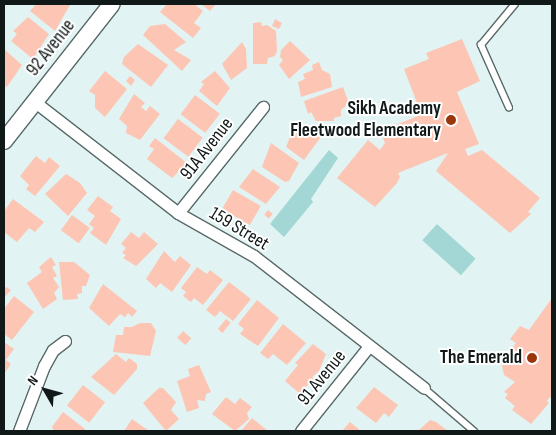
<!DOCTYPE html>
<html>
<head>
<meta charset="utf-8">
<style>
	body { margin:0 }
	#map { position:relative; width:556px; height:435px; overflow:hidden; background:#e1f4f3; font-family:"Sofia Sans Condensed",sans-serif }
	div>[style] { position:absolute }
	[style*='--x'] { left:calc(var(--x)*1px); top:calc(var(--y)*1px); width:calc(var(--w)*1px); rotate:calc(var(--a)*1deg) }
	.green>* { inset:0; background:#a2d7d5; transform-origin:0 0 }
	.building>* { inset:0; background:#fdc5b3; transform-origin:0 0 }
	.roads { filter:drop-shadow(1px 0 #586968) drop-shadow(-1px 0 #586968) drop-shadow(0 1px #586968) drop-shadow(0 -1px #586968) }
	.lane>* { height:5.5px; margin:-2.75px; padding:0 2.75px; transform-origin:2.75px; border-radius:2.75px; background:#fff }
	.street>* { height:11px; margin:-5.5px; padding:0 5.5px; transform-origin:5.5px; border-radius:5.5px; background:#fff }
	.secondary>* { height:16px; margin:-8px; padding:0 8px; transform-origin:8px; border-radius:8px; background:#fff }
	.dots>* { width:14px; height:14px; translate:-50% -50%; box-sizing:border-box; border:2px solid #fff; border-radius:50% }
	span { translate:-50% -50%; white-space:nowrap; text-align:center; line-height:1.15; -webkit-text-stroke:4px #fff; paint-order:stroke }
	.street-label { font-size:19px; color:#111818 }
	.poi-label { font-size:19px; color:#111818; font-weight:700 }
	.right { translate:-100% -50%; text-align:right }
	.frame { position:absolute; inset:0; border:5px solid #111818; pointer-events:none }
	.north { position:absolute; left:20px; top:365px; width:50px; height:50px; -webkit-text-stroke:4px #fff; paint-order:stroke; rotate:308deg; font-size:14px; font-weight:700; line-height:20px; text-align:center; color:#111818 }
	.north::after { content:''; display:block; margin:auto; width:18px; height:22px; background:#111818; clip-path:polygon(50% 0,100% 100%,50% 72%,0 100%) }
</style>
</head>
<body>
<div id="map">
	<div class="green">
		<div style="clip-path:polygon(329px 150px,338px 158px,311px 199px,313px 202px,284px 237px,270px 224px)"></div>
		<div style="left:437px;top:224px;width:52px;height:22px;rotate:42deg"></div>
	</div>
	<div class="building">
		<div style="clip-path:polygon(36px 4px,68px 4px,70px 5px,55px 31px,30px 11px)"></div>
		<div style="clip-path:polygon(167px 4px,194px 4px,203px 11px,194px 23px,201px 28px,193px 38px,160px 12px)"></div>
		<div style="clip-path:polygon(201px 4px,216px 4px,210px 11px)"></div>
		<div style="clip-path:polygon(28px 17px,49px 34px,33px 59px,11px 41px,17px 34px,13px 31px)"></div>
		<div style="clip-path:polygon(275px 19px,282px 23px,279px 29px,272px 26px)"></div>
		<div style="clip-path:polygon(261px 22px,262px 26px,267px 25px,276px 31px,277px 51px,275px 56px,268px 58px,267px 64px,253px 64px,253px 23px)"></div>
		<div style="clip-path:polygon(165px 24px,186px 42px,174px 50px,191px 60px,182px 71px,143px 35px,150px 26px)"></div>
		<div style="clip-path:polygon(462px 39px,480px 81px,457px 92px,479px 144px,465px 149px,468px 156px,482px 150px,540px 198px,528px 212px,531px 214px,510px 233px,436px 171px,448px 153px,398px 173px,400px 177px,397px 183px,375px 207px,337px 178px,368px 140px,380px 150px,385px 143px,380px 131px,436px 109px,437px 101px,419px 108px,404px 69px,429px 59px,426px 53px)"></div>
		<div style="clip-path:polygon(290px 41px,310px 60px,289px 79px,279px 65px,283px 60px,280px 57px,281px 50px)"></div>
		<div style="clip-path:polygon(242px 42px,246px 49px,247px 68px,231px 80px,222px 64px)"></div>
		<div style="clip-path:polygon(138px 44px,168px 65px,151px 87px,122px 64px,124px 57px)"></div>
		<div style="clip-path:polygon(4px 49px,22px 65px,7px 87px,4px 85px)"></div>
		<div style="clip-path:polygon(319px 62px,322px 70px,330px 74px,332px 87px,301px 97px,298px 82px,305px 79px,303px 74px,313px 70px,312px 65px)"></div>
		<div style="clip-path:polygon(105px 71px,127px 89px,105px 117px,95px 108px,95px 95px,89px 91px)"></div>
		<div style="clip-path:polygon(215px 71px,230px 88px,217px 106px,199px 91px,204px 84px,201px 82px)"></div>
		<div style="clip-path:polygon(130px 76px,135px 80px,131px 86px,126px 81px)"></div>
		<div style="clip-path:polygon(343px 87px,349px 103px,341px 110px,341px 116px,334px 118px,334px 121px,316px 121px,311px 112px,308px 114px,304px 101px)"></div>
		<div style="clip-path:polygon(134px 94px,145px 103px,141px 107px,146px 111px,150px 106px,160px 114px,140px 140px,126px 133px,127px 126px,119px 119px)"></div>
		<div style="left:195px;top:95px;width:31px;height:24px;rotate:37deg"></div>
		<div style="left:178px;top:119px;width:31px;height:24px;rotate:37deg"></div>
		<div style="clip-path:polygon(299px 130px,321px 137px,304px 160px,286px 147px,292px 132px,296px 134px)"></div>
		<div style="clip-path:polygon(155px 138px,187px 163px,172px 178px,147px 159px,154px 149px,149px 146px)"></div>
		<div style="clip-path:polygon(271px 143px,299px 163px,289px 181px,285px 182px,262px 167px)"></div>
		<div style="clip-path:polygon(36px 156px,45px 163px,49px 157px,60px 166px,35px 196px,26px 189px,29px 185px,20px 176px)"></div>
		<div style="clip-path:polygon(253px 169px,280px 187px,266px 204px,239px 187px)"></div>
		<div style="clip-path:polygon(66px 174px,80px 183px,87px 193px,68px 216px,45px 194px)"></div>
		<div style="left:233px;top:190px;width:32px;height:22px;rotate:30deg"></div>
		<div style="clip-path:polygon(98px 196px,113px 207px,110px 211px,121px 219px,106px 245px,90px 233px,94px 228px,89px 224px,95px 216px,87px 210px)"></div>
		<div style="clip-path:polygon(13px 199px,44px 222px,35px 232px,29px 228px,17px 242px,4px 232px,4px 211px)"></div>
		<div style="left:268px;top:210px;width:6px;height:6px;rotate:39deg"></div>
		<div style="left:72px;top:215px;width:22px;height:19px;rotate:36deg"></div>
		<div style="clip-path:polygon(131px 232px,139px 238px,144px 232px,158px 244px,136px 266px,123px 258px,126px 255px,122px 253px,126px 248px,121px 244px)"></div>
		<div style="clip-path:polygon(164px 251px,175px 262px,180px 256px,191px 265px,172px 292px,160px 283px,156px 288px,146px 279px)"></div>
		<div style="clip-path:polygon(51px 257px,56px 265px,52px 267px,57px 276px,53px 278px,59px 287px,54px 293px,57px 299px,43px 309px,27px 283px,42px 272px,39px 267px)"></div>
		<div style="clip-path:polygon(59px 262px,74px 262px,90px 275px,86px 286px,82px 286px,82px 293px,77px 294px,78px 299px,63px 300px)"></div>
		<div style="clip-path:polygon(197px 267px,207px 274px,210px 270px,223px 280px,203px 305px,194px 298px,191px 302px,183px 296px,186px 292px,181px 288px)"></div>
		<div style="clip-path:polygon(229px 282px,251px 299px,233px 321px,220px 311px,215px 317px,206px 310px)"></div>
		<div style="clip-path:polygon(103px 284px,137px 311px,132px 317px,128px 313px,125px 317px,120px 314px,109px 326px,89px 308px)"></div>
		<div style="clip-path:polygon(6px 287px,11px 290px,5px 297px,4px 289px)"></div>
		<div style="clip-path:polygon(14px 296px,34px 312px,12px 340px,4px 334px,4px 309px)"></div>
		<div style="clip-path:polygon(552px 298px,552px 398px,550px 397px,547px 401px,549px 403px,531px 424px,512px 410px,515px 406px,505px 398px,508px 394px,504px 392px,515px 382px,504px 375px,502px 366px,515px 354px,512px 348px,516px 343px,510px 339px,520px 326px,529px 330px)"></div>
		<div style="clip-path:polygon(257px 300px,279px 318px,258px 346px,240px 334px,244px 329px,238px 324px)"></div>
		<div style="left:226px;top:319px;width:6px;height:13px;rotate:39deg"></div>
		<div style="clip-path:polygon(140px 323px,151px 323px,156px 331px,150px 356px,113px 352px,116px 335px,123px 335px,124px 327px,132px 327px)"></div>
		<div style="clip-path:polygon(283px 324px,306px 343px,287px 365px,273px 354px,268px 359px,260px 353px)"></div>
		<div style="left:183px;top:331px;width:11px;height:9px;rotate:41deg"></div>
		<div style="clip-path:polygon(4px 342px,14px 349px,6px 360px,11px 364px,4px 374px)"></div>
		<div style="clip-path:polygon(313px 344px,326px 354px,319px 371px,312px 377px,314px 379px,299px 393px,285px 381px,298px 365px,295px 363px)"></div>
		<div style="clip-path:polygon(116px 354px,126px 362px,129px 358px,137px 364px,137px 369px,114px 395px,91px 377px)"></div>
		<div style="clip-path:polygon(199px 365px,211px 392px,206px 394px,205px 401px,197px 400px,199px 408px,187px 412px,177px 381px,190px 376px,188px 369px)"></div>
		<div style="left:83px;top:385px;width:28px;height:26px;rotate:38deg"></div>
		<div style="clip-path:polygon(374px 387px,398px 405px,389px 417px,384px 413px,376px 423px,356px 408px)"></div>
		<div style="clip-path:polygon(159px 388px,163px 388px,176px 402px,171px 410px,179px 419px,166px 431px,143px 403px)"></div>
		<div style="clip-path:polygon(226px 397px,235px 404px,240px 398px,252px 407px,247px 413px,249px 419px,235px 431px,212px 414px)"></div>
		<div style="clip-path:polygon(63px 412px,85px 429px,84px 431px,54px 431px,52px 427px)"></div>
		<div style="clip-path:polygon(252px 418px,268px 431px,241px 431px)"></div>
		<div style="clip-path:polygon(132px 419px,149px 431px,124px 431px)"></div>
		<div style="clip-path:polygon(430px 420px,436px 422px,448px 431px,418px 431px)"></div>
		<div style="clip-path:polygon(350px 422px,361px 431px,342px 431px)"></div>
	</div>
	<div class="roads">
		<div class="lane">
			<div style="--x:509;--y:108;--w:69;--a:-114"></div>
			<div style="--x:481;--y:45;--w:53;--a:-50.3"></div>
			<div style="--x:424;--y:388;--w:66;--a:40.7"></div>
		</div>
		<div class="street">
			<div style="--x:35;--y:102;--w:181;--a:37.8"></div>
			<div style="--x:178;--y:213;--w:87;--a:29.5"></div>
			<div style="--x:254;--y:256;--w:215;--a:37.8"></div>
			<div style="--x:178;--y:213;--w:136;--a:-51.3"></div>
			<div style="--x:19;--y:431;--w:70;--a:-69"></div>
			<div style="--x:44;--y:366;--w:18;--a:-61"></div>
			<div style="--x:53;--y:350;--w:15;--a:-37"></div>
			<div style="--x:301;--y:431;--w:109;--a:-51.3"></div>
		</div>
		<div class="secondary">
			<div style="--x:4;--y:141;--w:174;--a:-51.8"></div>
		</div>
	</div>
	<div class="dots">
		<div style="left:451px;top:120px;background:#9b360c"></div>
		<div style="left:532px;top:358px;background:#9b360c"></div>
	</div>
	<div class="street-label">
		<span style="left:51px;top:48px;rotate:-52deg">92 Avenue</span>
		<span style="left:207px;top:149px;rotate:-52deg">91A Avenue</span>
		<span style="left:239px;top:229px;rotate:31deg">159 Street</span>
		<span style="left:322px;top:378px;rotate:-51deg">91 Avenue</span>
	</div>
	<div class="poi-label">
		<span class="right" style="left:441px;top:120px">Sikh Academy<br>Fleetwood Elementary</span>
		<span class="right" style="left:522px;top:358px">The Emerald</span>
	</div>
	<div class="frame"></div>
	<div class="north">N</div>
</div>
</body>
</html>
